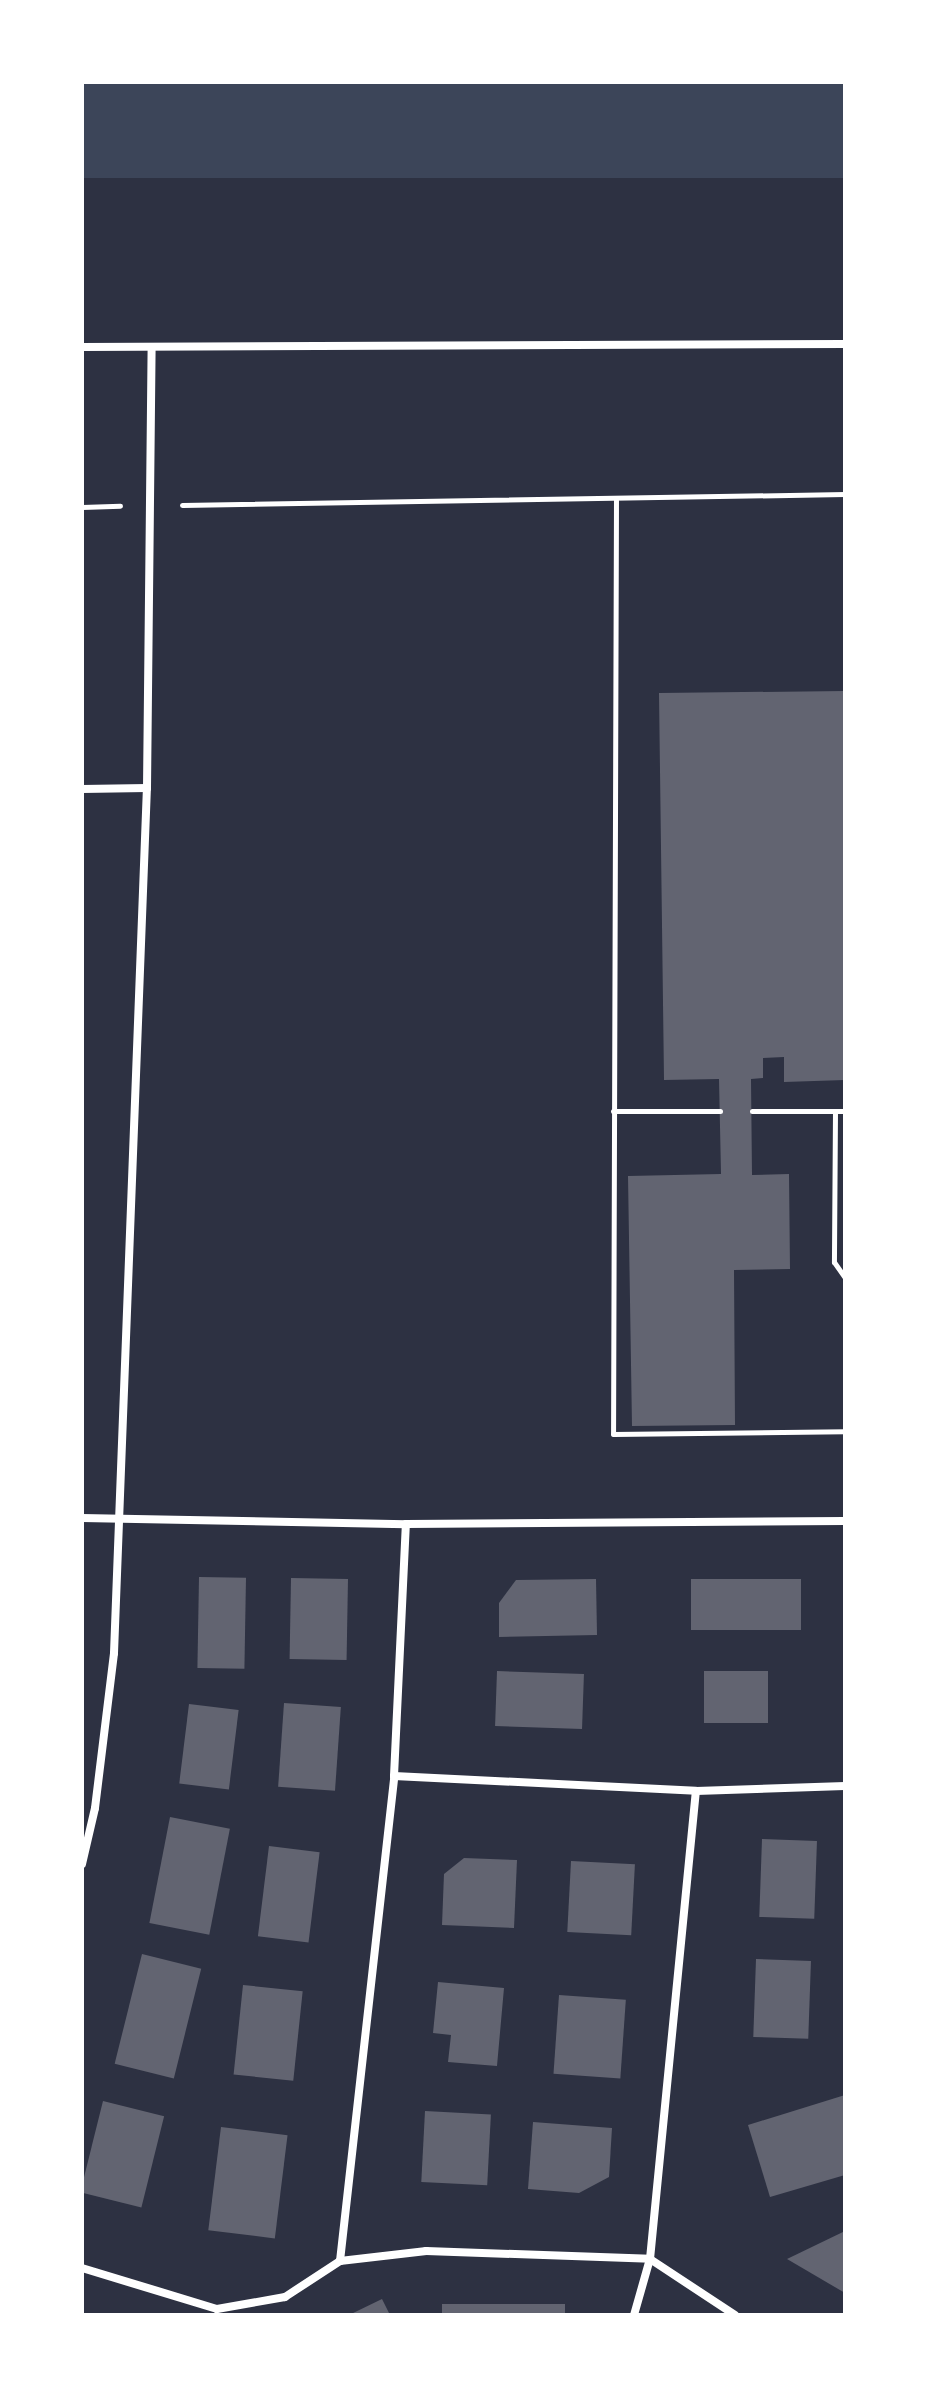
<!DOCTYPE html>
<html>
<head>
<meta charset="utf-8">
<style>
	body { margin:0 }
	#map { position:relative; width:927px; height:2397px; overflow:hidden; background:#2d3142; font-family:Karla,sans-serif }
	div>[style] { position:absolute }
	[style*='--x'] { left:calc(var(--x)*1px); top:calc(var(--y)*1px); width:calc(var(--w)*1px); rotate:calc(var(--a)*1deg) }
	.green>* { inset:0; background:#3c4559; transform-origin:0 0 }
	.building>* { inset:0; background:#626471; transform-origin:0 0 }
	.path>* { height:5px; margin:-2.5px; padding:0 2.5px; transform-origin:2.5px; border-radius:2.5px; background:#fff }
	.minor>* { height:8px; margin:-4px; padding:0 4px; transform-origin:4px; border-radius:4px; background:#fff }
	span { translate:-50% -50%; white-space:nowrap; text-align:center; line-height:1.15; -webkit-text-stroke:8px #fff; paint-order:stroke }
	.frame { position:absolute; inset:0; border:84px solid #fff; pointer-events:none }
</style>
</head>
<body>
<div id="map">
	<div class="green">
		<div style="left:82px;top:82px;width:763px;height:96px"></div>
	</div>
	<div class="building">
		<div style="clip-path:polygon(845px 691px,845px 1080px,784px 1082px,784px 1057px,763px 1058px,763px 1078px,751px 1079px,752px 1175px,789px 1174px,790px 1269px,734px 1270px,735px 1425px,632px 1426px,628px 1176px,721px 1174px,719px 1079px,664px 1080px,659px 693px)"></div>
		<div style="left:199px;top:1577px;width:47px;height:91px;rotate:1deg"></div>
		<div style="left:291px;top:1578px;width:57px;height:81px;rotate:1deg"></div>
		<div style="clip-path:polygon(596px 1579px,597px 1635px,499px 1637px,499px 1603px,516px 1580px)"></div>
		<div style="left:691px;top:1579px;width:110px;height:51px"></div>
		<div style="left:497px;top:1671px;width:87px;height:55px;rotate:2deg"></div>
		<div style="left:704px;top:1671px;width:64px;height:52px"></div>
		<div style="left:284px;top:1703px;width:57px;height:84px;rotate:4deg"></div>
		<div style="left:189px;top:1704px;width:50px;height:80px;rotate:7deg"></div>
		<div style="left:170px;top:1817px;width:61px;height:108px;rotate:11deg"></div>
		<div style="left:762px;top:1839px;width:55px;height:78px;rotate:2deg"></div>
		<div style="left:269px;top:1846px;width:51px;height:91px;rotate:7deg"></div>
		<div style="clip-path:polygon(464px 1858px,517px 1860px,514px 1928px,442px 1925px,444px 1874px)"></div>
		<div style="left:571px;top:1861px;width:64px;height:71px;rotate:3deg"></div>
		<div style="left:142px;top:1954px;width:61px;height:113px;rotate:14deg"></div>
		<div style="left:756px;top:1959px;width:55px;height:78px;rotate:2deg"></div>
		<div style="clip-path:polygon(438px 1982px,504px 1988px,497px 2066px,448px 2062px,451px 2035px,433px 2033px)"></div>
		<div style="left:243px;top:1985px;width:60px;height:90px;rotate:6deg"></div>
		<div style="left:559px;top:1995px;width:67px;height:79px;rotate:4deg"></div>
		<div style="clip-path:polygon(845px 2095px,845px 2175px,770px 2197px,748px 2125px)"></div>
		<div style="left:103px;top:2101px;width:63px;height:94px;rotate:14deg"></div>
		<div style="left:425px;top:2111px;width:66px;height:71px;rotate:3deg"></div>
		<div style="clip-path:polygon(533px 2122px,612px 2128px,609px 2177px,579px 2193px,528px 2189px)"></div>
		<div style="left:221px;top:2127px;width:67px;height:104px;rotate:7deg"></div>
		<div style="clip-path:polygon(845px 2231px,845px 2293px,787px 2259px)"></div>
		<div style="clip-path:polygon(382px 2299px,390px 2315px,349px 2315px)"></div>
		<div style="left:442px;top:2304px;width:123px;height:11px"></div>
	</div>
	<div class="path">
		<div style="--x:616;--y:498;--w:936;--a:90.18"></div>
		<div style="--x:613;--y:1434;--w:232;--a:-0.7"></div>
		<div style="--x:182;--y:505;--w:663;--a:-0.95"></div>
		<div style="--x:82;--y:507;--w:38;--a:-2"></div>
		<div style="--x:613;--y:1111;--w:107;--a:0"></div>
		<div style="--x:752;--y:1111;--w:93;--a:0"></div>
		<div style="--x:835;--y:1111;--w:151;--a:90.4"></div>
		<div style="--x:834;--y:1262;--w:19;--a:55"></div>
	</div>
	<div class="minor">
		<div style="--x:82;--y:347;--w:763;--a:-0.23"></div>
		<div style="--x:82;--y:789;--w:65;--a:-0.9"></div>
		<div style="--x:82;--y:1518;--w:324;--a:1.1"></div>
		<div style="--x:406;--y:1524;--w:439;--a:-0.4"></div>
		<div style="--x:394;--y:1776;--w:302;--a:2.8"></div>
		<div style="--x:696;--y:1791;--w:149;--a:-1.9"></div>
		<div style="--x:82;--y:1864;--w:57;--a:-76.9"></div>
		<div style="--x:95;--y:1808;--w:156;--a:-83"></div>
		<div style="--x:114;--y:1653;--w:866;--a:-87.82"></div>
		<div style="--x:147;--y:788;--w:441;--a:-89.4"></div>
		<div style="--x:340;--y:2261;--w:488;--a:-83.6"></div>
		<div style="--x:394;--y:1776;--w:252;--a:-87.3"></div>
		<div style="--x:82;--y:2268;--w:141;--a:16.9"></div>
		<div style="--x:217;--y:2309;--w:69;--a:-10"></div>
		<div style="--x:285;--y:2297;--w:66;--a:-33.2"></div>
		<div style="--x:340;--y:2261;--w:87;--a:-6.6"></div>
		<div style="--x:426;--y:2251;--w:224;--a:2"></div>
		<div style="--x:650;--y:2259;--w:102;--a:33.4"></div>
		<div style="--x:634;--y:2315;--w:58;--a:-74.1"></div>
		<div style="--x:650;--y:2259;--w:470;--a:-84.4"></div>
	</div>
	<div class="frame"></div>
</div>
</body>
</html>
